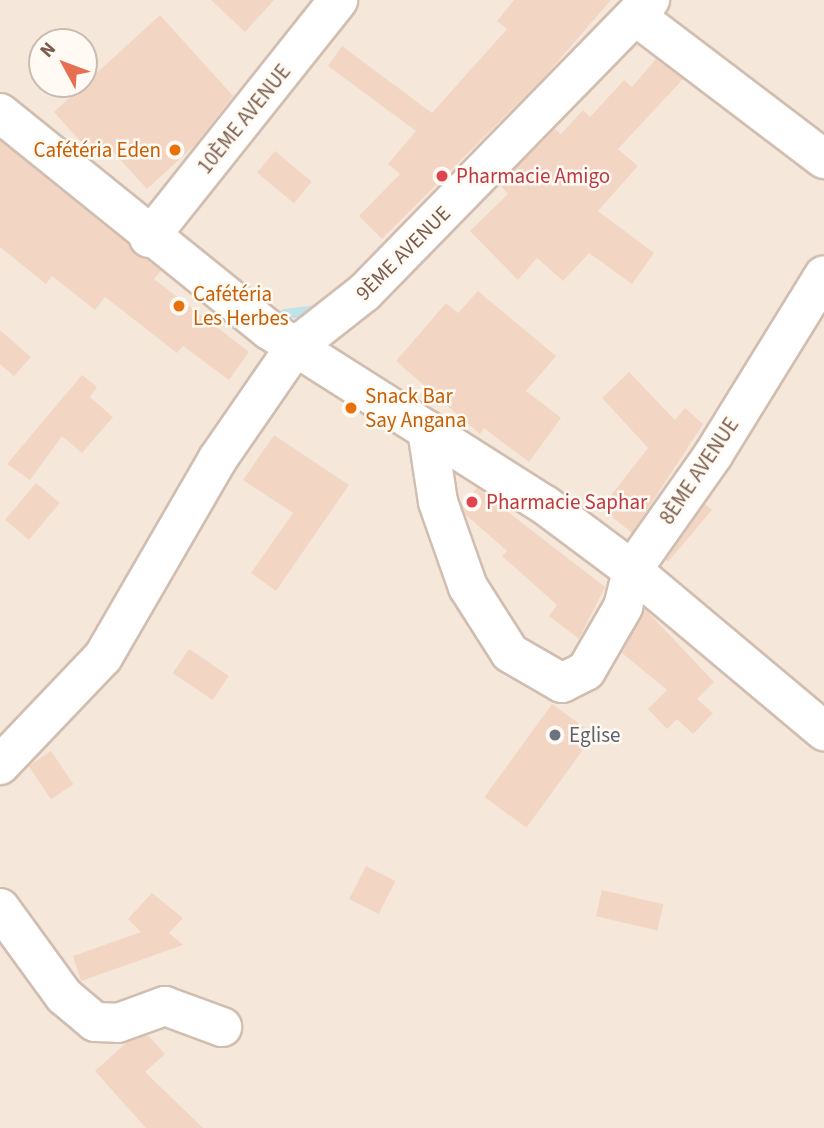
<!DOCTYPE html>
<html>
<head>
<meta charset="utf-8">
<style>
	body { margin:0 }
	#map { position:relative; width:824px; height:1128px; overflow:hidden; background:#fdf6ec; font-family:"Source Sans 3",sans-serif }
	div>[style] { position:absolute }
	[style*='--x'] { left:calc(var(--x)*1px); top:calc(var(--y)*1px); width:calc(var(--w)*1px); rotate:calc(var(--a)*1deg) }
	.residential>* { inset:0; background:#f5e8da }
	.stream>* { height:10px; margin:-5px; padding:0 5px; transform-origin:5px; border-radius:5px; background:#bfe3e8 }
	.building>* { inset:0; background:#f3d5c3; transform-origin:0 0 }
	.roads { filter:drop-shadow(2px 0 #d1beb0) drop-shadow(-2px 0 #d1beb0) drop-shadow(0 2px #d1beb0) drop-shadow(0 -2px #d1beb0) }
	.minor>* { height:38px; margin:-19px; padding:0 19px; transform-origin:19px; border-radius:19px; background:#fff }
	.dots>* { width:19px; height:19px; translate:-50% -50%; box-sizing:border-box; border:4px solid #fffaf3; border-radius:50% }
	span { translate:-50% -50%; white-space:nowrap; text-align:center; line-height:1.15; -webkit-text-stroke:5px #fffaf3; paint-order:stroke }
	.street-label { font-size:21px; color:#7a5c4d }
	.food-label { font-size:21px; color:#c56008 }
	.right { translate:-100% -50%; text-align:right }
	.left { translate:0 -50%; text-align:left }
	.health-label { font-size:21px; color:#be3a42 }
	.worship-label { font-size:21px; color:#5b616d }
	.north { position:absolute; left:28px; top:28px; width:70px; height:70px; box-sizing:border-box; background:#fffaf3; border:2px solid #cabbb1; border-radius:50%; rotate:311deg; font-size:19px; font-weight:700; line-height:28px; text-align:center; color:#7a5c4d }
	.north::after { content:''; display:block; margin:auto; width:24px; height:32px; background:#e76f51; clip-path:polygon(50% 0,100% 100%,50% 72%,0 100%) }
</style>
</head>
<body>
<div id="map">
	<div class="residential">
		<div style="clip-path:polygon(evenodd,0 0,824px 0,824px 1128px,0 1128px,0 0,42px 42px,84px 42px,84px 84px,42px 84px,42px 42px)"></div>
	</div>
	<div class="stream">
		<div style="--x:276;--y:325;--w:14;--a:-51"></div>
		<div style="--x:285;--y:314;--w:33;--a:-7"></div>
	</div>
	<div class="building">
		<div style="clip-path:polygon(211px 0,274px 0,245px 32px)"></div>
		<div style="clip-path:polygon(514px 0,611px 0,546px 75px,382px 239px,359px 216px,400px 174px,388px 164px,416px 131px,328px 66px,342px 46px,432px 113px,507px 29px,497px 21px)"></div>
		<div style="clip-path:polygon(160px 15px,233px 96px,195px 145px,147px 189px,105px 143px,93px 155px,54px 112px)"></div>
		<div style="clip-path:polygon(656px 59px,683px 79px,618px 149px,638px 166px,598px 211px,654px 253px,632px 284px,589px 253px,563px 281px,537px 258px,518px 280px,470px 231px,508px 194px,500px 185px,555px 129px,561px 134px,583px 110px,590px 117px,624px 80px,632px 87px)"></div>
		<div style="clip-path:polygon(0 141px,161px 271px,154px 279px,249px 352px,229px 380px,183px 346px,177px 353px,105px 297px,95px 310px,52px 276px,46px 284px,0 247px)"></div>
		<div style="left:275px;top:151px;width:48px;height:28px;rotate:40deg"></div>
		<div style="clip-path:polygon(478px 291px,556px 356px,526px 391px,561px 418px,529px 462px,484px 428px,480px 434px,396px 361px,446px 303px,458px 313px)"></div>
		<div style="clip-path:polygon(0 330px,31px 357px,14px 376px,0 364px)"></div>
		<div style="clip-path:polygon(629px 372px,675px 420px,685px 408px,703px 424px,632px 533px,601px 508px,648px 448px,602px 398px)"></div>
		<div style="clip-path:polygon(82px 375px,97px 387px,90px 397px,113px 417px,82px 453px,62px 436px,30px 480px,7px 464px)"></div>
		<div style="clip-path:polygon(274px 435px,349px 485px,276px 591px,251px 573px,293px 513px,243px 480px)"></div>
		<div style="left:36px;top:483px;width:31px;height:48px;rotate:40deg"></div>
		<div style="clip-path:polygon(477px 488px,605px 587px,579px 639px,549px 616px,557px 605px,502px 556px,507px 551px,466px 515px,462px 505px)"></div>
		<div style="clip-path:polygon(705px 504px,712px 510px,668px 562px,666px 560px)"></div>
		<div style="clip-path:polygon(645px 609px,714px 682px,697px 699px,713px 713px,693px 734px,677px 719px,667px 729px,648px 709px,667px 690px,622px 653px)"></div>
		<div style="left:189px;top:649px;width:48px;height:29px;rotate:34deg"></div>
		<div style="left:552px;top:704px;width:52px;height:115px;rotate:36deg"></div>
		<div style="left:51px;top:751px;width:40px;height:27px;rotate:56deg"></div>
		<div style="left:366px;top:866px;width:33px;height:37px;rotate:27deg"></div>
		<div style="left:602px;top:890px;width:63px;height:27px;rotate:13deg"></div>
		<div style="clip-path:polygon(152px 893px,183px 918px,169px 933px,183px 945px,81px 981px,73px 956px,141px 932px,128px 919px)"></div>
		<div style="clip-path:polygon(148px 1035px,165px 1054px,145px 1072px,203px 1128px,146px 1128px,95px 1071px,126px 1043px)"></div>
	</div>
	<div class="roads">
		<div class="minor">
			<div style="--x:637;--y:17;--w:235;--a:37.2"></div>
			<div style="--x:0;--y:113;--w:346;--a:38.9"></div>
			<div style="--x:269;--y:330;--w:327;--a:32.4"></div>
			<div style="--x:545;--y:505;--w:109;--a:36.8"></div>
			<div style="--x:632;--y:570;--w:251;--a:40"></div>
			<div style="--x:149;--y:238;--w:304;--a:-51.5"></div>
			<div style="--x:427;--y:430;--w:73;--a:81.3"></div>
			<div style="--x:438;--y:502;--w:90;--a:70.6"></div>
			<div style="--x:468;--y:587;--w:78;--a:57.5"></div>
			<div style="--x:510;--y:653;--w:60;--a:30"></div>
			<div style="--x:562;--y:683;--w:27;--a:-27"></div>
			<div style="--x:586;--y:671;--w:74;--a:-60"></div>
			<div style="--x:623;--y:607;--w:38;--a:-76"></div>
			<div style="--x:632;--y:570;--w:141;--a:-54.8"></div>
			<div style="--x:713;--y:455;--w:211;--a:-58.3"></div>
			<div style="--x:0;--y:765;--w:149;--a:-46.4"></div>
			<div style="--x:103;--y:657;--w:228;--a:-59.9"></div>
			<div style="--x:217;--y:460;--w:137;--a:-55.4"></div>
			<div style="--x:295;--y:347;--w:89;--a:-38.2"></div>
			<div style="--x:365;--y:292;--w:408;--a:-45.7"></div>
			<div style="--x:0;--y:908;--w:109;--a:54"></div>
			<div style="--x:64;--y:996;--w:40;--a:40"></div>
			<div style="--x:95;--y:1022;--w:23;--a:2"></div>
			<div style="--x:118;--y:1023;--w:50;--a:-19.9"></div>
			<div style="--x:165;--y:1006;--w:61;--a:20.2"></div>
		</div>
	</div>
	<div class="dots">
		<div style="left:175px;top:150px;background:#e8710a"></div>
		<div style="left:442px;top:176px;background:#e0444e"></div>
		<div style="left:179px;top:306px;background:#e8710a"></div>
		<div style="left:351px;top:408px;background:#e8710a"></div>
		<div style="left:472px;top:502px;background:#e0444e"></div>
		<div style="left:555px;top:735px;background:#6b7280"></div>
	</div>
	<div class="street-label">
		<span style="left:244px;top:119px;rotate:-51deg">10ÈME AVENUE</span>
		<span style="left:403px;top:253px;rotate:-45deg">9ÈME AVENUE</span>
		<span style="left:699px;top:471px;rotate:-56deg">8ÈME AVENUE</span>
	</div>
	<div class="food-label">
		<span class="right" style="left:161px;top:150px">Cafétéria Eden</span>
		<span class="left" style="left:193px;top:306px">Cafétéria<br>Les Herbes</span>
		<span class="left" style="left:365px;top:408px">Snack Bar<br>Say Angana</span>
	</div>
	<div class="health-label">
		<span class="left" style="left:456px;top:176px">Pharmacie Amigo</span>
		<span class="left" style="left:486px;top:502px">Pharmacie Saphar</span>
	</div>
	<div class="worship-label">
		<span class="left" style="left:569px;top:735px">Eglise</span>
	</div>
	<div class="north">N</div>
</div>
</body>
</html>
